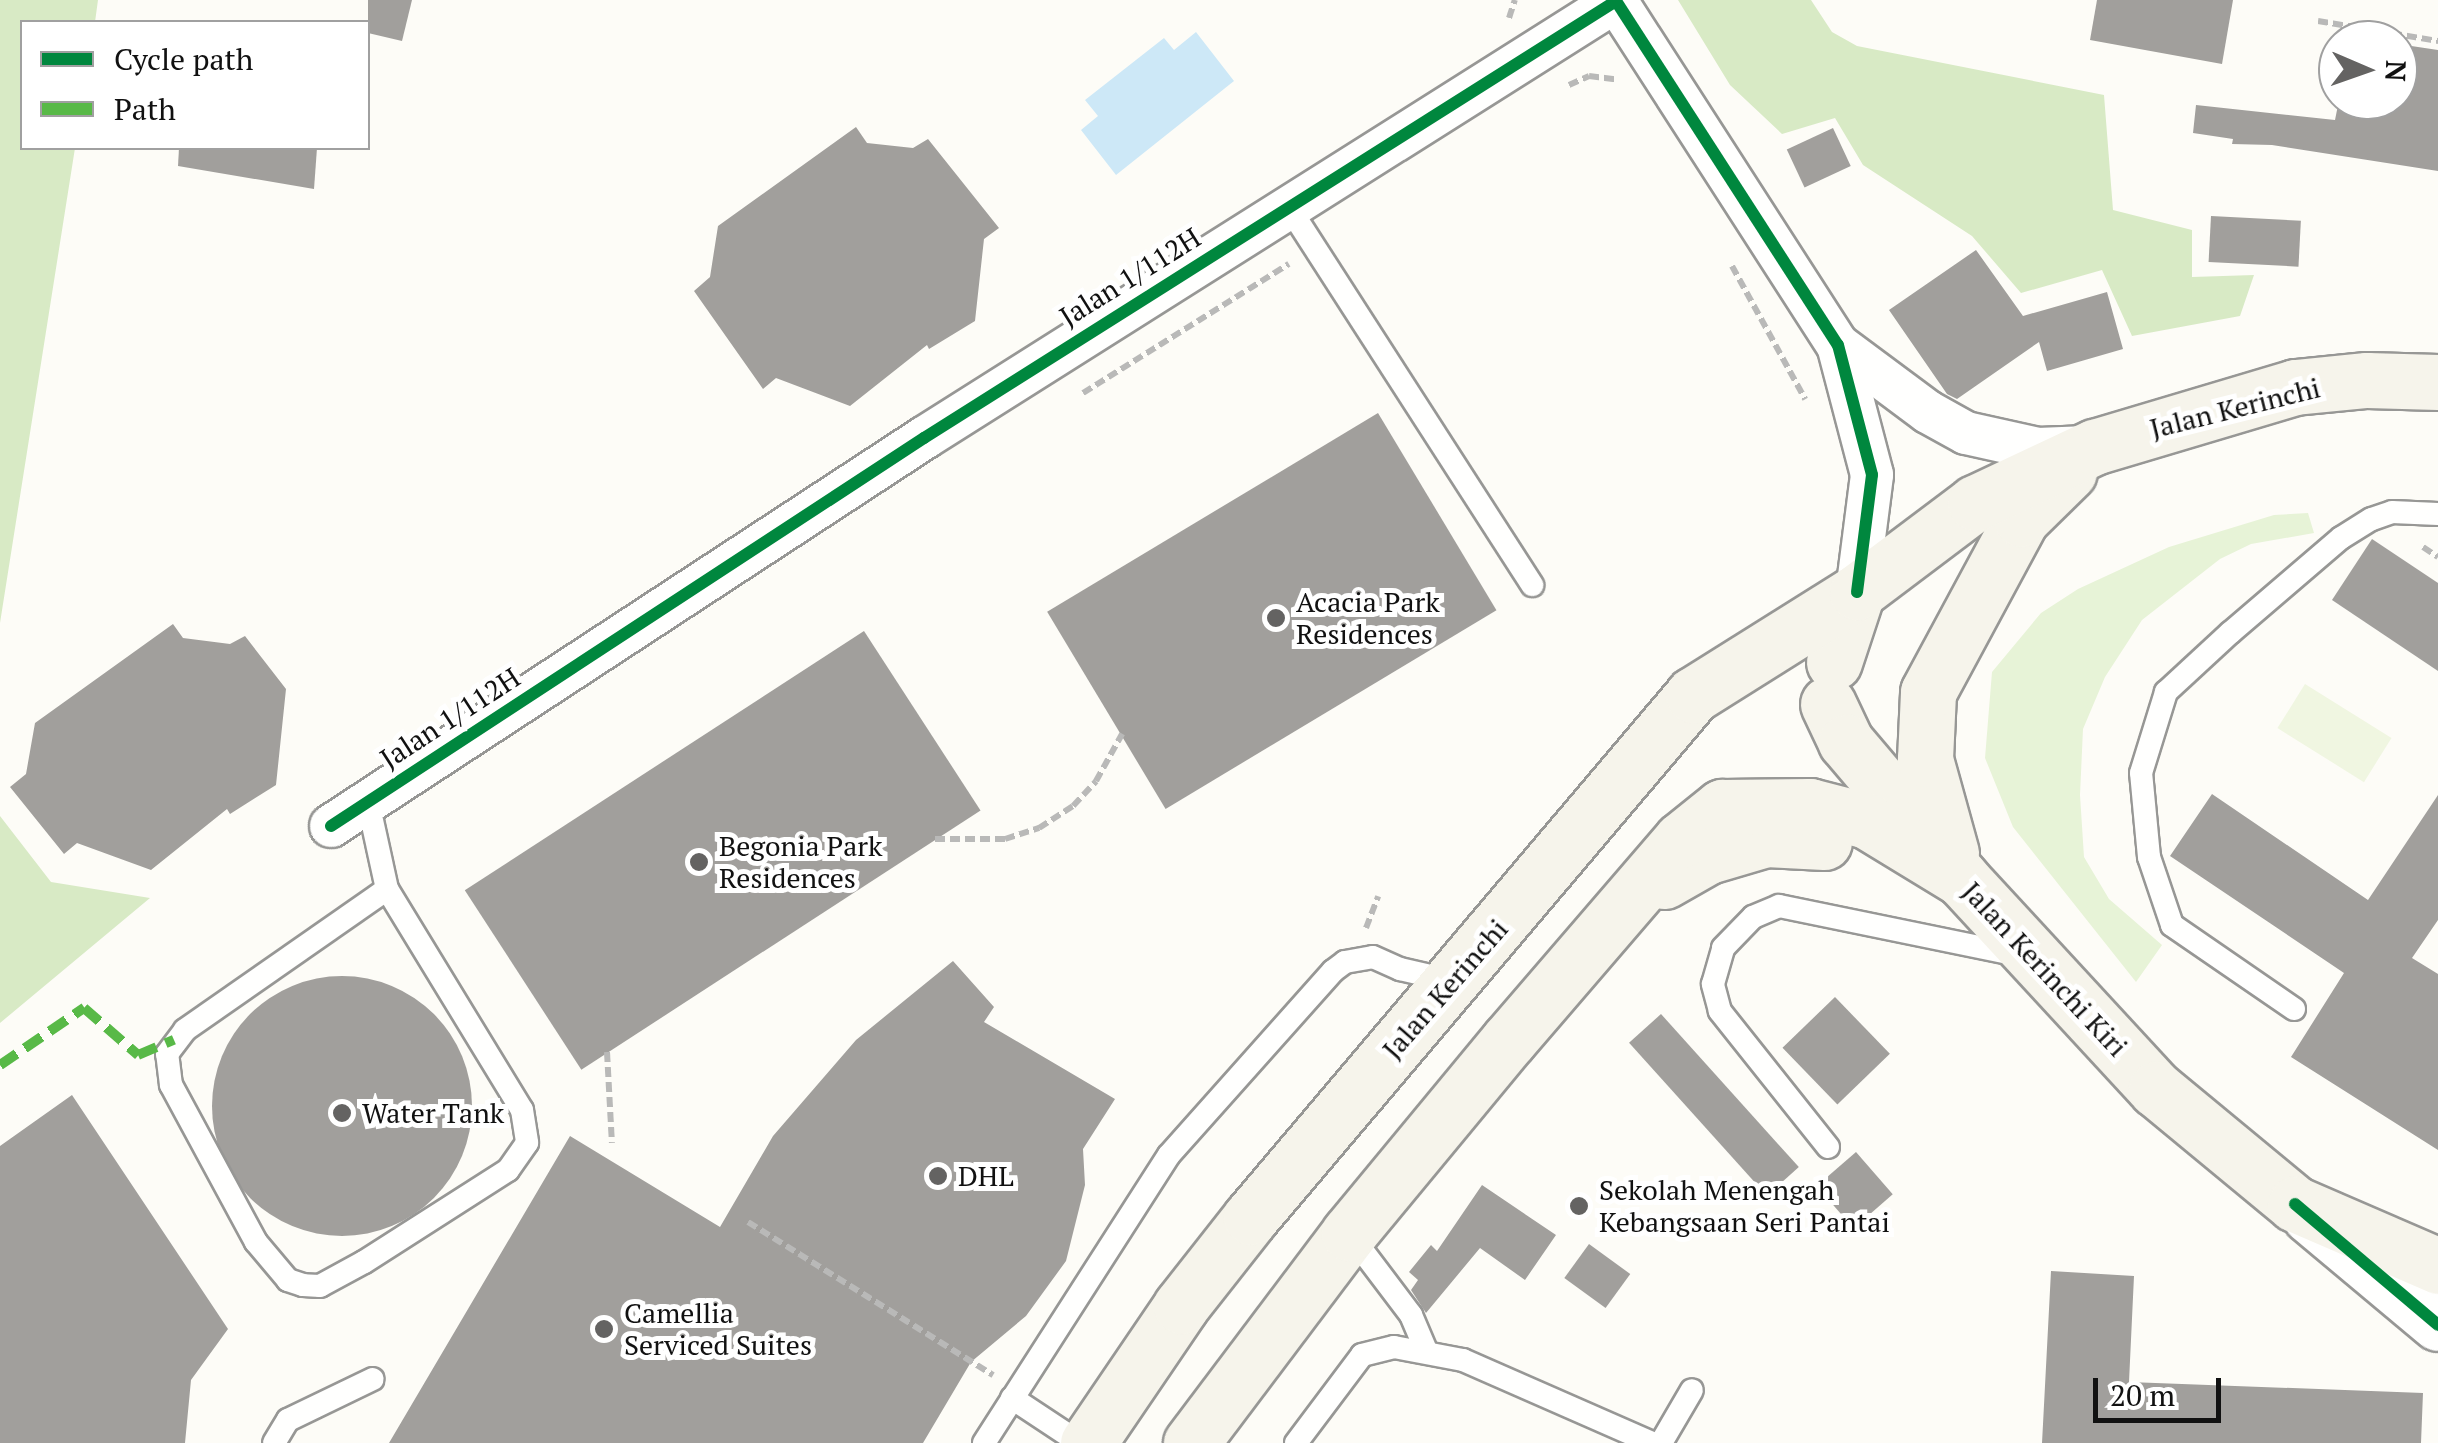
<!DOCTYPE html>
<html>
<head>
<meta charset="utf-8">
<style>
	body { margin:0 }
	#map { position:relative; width:2438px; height:1443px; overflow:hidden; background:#fdfcf7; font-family:"PT Serif",serif }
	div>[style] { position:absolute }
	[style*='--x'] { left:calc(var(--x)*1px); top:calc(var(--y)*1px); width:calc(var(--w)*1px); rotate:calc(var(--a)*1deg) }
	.green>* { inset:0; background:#e7f3d7 }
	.forest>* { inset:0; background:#d8eac5 }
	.pitch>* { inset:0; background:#f0f6e1; transform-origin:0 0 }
	.water>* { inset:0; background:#cde8f7 }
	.building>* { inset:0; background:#a19f9c; transform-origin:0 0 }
	.round { border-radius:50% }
	.path>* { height:6px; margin-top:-3px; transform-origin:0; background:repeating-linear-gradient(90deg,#b9b9b8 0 10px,transparent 0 15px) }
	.roads { filter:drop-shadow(2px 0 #979795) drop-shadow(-2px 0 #979795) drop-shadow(0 2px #979795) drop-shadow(0 -2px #979795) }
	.service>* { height:22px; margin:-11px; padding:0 11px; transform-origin:11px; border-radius:11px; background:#fffffe }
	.minor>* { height:42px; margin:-21px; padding:0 21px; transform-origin:21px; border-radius:21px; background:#fffffe }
	.tertiary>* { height:52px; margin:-26px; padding:0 26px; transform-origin:26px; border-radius:26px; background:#fffffe }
	.secondary>* { height:55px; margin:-27.5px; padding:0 27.5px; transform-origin:27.5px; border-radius:27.5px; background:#f6f4eb }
	.quiet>* { height:10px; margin-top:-5px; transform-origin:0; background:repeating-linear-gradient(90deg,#58b947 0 20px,transparent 0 30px) }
	.cycleway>* { height:12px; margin:-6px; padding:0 6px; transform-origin:6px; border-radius:6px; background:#00873e }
	.dots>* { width:28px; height:28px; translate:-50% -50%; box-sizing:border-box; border:5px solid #fff; border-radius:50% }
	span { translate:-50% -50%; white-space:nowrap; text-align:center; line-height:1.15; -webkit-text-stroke:10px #fff; paint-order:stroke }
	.street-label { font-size:28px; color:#111 }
	.poi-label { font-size:28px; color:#111 }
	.left { translate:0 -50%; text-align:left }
	.legend { position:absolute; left:20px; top:20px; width:350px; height:130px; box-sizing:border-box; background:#fff; border:2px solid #a0a0a0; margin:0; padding:12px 18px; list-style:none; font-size:30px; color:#111 }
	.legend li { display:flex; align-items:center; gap:20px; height:50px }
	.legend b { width:50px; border:2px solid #a0a0a0 }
	.north { position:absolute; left:2318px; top:20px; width:100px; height:100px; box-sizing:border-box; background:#fff; border:2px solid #a0a0a0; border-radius:50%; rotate:92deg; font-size:28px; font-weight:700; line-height:40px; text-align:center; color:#111 }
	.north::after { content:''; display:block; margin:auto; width:35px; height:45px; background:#646362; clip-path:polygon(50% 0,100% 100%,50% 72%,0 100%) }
	.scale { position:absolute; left:2093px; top:1378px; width:128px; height:45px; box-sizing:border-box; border:5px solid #111; border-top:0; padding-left:12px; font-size:30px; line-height:35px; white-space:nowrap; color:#111; -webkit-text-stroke:8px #fff; paint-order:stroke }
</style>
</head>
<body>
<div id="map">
	<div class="green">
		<div style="clip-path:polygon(2308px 513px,2314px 533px,2251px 544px,2220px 559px,2142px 620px,2105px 677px,2083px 729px,2080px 795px,2084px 857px,2109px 899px,2162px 945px,2136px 982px,2013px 827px,1985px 758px,1992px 672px,2041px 613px,2078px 589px,2169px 547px,2274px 515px)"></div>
	</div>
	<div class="forest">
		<div style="clip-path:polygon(0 0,98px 0,95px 22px,22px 22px,22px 148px,75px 148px,0 623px)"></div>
		<div style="clip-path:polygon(1678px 0,1811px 0,1832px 32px,1857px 46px,2104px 95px,2113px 210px,2192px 230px,2192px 277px,2254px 275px,2240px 316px,2132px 336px,2102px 270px,2021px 293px,1972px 236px,1863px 165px,1835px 118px,1782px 134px,1730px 85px)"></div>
		<div style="clip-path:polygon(0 816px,51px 882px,150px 898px,0 1023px)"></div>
	</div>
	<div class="pitch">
		<div style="left:2305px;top:684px;width:102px;height:52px;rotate:32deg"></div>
	</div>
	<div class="water">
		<div style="clip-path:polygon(1196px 32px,1234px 81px,1116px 175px,1081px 130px,1098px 116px,1085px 100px,1164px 38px,1174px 50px)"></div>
	</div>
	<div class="building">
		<div style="clip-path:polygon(368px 0,412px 0,402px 41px,368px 33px)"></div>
		<div style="clip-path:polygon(2097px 0,2233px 0,2222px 64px,2090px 40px)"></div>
		<div style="clip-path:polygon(2398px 44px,2438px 50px,2438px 171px,2272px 145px,2232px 144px,2233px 139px,2193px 133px,2196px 105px,2335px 120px,2339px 100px,2398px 100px)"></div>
		<div style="clip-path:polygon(856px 127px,867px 143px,913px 148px,928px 139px,999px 228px,984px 239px,975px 321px,929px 349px,927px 345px,850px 406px,776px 378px,763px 389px,694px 291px,710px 277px,718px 226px)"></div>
		<div style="left:1833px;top:128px;width:42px;height:51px;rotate:65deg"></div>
		<div style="clip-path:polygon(179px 148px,317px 148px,314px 189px,178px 166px)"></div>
		<div style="left:2211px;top:216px;width:90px;height:46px;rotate:3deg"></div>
		<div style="clip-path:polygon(1976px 250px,2023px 316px,2107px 292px,2123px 349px,2047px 371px,2039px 342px,1957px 399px,1947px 394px,1889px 310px)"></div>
		<div style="left:1378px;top:413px;width:230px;height:386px;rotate:59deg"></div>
		<div style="clip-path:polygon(2372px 539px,2438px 583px,2438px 671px,2332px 600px)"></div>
		<div style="clip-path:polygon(173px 624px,183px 638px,230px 644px,245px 636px,286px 689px,276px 785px,230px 814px,227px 809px,151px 870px,77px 843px,64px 854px,10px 787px,26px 774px,35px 723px)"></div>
		<div style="left:864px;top:631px;width:214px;height:476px;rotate:57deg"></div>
		<div style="clip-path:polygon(2212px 794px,2368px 900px,2438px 795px,2438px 920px,2412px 958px,2438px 974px,2438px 1150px,2291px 1057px,2344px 973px,2170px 856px)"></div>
		<div style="clip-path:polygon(953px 961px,994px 1007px,984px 1022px,1115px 1099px,1083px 1149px,1085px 1185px,1066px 1261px,1026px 1316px,971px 1362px,923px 1443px,389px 1443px,570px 1136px,720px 1227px,773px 1136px,856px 1040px)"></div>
		<div class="round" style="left:212px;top:976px;width:260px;height:260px"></div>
		<div style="left:1835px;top:997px;width:79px;height:73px;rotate:46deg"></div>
		<div style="left:1661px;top:1014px;width:206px;height:43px;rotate:48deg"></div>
		<div style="clip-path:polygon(72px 1095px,228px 1329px,191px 1380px,185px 1443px,0 1443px,0 1146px)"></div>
		<div style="left:1856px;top:1152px;width:56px;height:52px;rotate:49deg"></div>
		<div style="clip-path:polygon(1482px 1185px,1556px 1235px,1525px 1280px,1480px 1248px,1426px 1313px,1411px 1290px,1418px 1280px,1409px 1272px,1431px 1245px,1437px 1251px)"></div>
		<div style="left:1589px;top:1244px;width:51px;height:42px;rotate:36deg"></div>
		<div style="clip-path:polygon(2051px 1271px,2134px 1276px,2129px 1382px,2423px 1393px,2421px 1443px,2042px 1443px)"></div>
	</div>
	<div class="path">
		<div style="--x:1509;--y:18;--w:19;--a:-72"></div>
		<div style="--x:2318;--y:21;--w:122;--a:9.5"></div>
		<div style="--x:1569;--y:85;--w:22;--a:-24"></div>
		<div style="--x:1589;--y:76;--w:26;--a:7"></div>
		<div style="--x:1732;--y:266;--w:152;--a:61.2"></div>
		<div style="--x:1083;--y:393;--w:243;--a:-32.1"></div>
		<div style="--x:2423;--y:547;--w:18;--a:34"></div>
		<div style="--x:935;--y:839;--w:70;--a:0"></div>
		<div style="--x:1005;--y:839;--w:36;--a:-18"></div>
		<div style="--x:1039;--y:828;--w:40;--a:-32.9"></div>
		<div style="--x:1073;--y:806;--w:34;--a:-47"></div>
		<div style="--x:1096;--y:781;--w:54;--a:-61"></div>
		<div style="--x:1366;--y:928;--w:34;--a:-69"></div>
		<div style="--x:607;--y:1052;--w:91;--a:86.9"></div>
		<div style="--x:748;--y:1222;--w:289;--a:32"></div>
	</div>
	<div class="roads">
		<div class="service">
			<div style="--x:1288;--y:206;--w:451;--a:57.2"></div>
			<div style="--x:368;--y:802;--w:89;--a:77.7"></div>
			<div style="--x:387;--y:889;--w:259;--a:58.6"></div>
			<div style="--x:522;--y:1110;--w:33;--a:81"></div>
			<div style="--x:527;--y:1143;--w:33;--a:125"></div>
			<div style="--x:508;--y:1170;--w:171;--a:147.4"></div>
			<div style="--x:364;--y:1262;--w:50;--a:151.4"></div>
			<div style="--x:320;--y:1286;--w:17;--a:-177"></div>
			<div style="--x:303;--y:1285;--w:16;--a:-162"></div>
			<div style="--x:288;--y:1280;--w:50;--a:-130.1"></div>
			<div style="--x:256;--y:1242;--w:179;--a:-118.4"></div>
			<div style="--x:171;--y:1085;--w:31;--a:-97"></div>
			<div style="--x:167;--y:1054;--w:30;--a:-53"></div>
			<div style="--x:185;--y:1030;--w:246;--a:-34.9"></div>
			<div style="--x:2294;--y:1009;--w:148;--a:-145.5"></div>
			<div style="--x:2172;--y:925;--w:72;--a:-108.7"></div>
			<div style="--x:2149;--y:857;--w:84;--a:-95.4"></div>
			<div style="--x:2141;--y:773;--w:85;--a:-72.8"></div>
			<div style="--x:2166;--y:692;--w:87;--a:-42.7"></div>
			<div style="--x:2230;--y:633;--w:146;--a:-40.6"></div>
			<div style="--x:2341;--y:538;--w:36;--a:-32"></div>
			<div style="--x:2372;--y:519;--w:21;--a:-19"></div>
			<div style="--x:2392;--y:512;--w:46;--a:2.5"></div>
			<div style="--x:1828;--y:1147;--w:174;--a:-128.5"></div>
			<div style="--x:1720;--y:1011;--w:28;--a:-105"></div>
			<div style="--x:1713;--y:984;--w:37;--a:-74"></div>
			<div style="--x:1723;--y:948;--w:43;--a:-45.9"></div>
			<div style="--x:1753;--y:917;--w:28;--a:-23"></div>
			<div style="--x:1779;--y:906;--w:243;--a:11.6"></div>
			<div style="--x:1349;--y:1233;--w:103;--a:52.9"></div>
			<div style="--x:1411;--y:1315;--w:38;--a:67"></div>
			<div style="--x:1012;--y:1398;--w:82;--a:33.5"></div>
			<div style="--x:274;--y:1443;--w:27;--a:-59"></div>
			<div style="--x:288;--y:1420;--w:94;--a:-25.8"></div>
			<div style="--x:984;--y:1443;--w:342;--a:-57.3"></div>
			<div style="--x:1169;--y:1155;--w:246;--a:-48.3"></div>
			<div style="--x:1333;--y:971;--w:15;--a:-37"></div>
			<div style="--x:1345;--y:962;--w:28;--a:-10"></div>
			<div style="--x:1373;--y:957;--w:30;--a:24"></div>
			<div style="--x:1400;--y:969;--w:49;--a:12.9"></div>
			<div style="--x:1296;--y:1443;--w:110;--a:-53.1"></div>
			<div style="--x:1362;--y:1355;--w:33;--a:-14"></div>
			<div style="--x:1394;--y:1347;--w:70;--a:10.7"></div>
			<div style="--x:1463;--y:1360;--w:206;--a:23.7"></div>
			<div style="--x:1661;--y:1443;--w:61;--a:-59.7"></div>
		</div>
		<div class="minor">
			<div style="--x:1838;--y:345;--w:112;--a:36.7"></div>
			<div style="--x:1928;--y:412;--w:43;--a:28.9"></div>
			<div style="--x:1966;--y:433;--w:74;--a:12.5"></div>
			<div style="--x:2038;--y:449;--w:50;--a:-2.3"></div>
			<div style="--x:331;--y:826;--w:709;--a:-33.2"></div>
			<div style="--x:924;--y:438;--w:818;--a:-32.27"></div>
			<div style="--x:1616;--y:1;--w:409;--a:57.2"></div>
			<div style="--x:1838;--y:345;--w:134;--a:75.3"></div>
			<div style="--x:1872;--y:475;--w:118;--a:97.3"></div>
		</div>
		<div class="tertiary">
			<div style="--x:2309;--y:1217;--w:168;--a:39.9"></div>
		</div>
		<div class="secondary">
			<div style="--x:1834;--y:662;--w:74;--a:-71.8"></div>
			<div style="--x:1828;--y:704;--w:42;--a:64.7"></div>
			<div style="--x:1846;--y:742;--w:180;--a:49.7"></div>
			<div style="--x:1962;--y:879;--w:286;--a:47.3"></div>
			<div style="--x:2156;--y:1089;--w:180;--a:39.6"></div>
			<div style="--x:2295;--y:1204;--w:156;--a:23.4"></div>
			<div style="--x:1951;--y:853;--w:98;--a:-105.5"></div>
			<div style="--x:1925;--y:759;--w:67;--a:-87.4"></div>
			<div style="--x:1928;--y:692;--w:196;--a:-61.7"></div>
			<div style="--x:2021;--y:519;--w:67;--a:-44.4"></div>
			<div style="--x:1664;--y:881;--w:51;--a:-29.6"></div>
			<div style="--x:1708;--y:856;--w:60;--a:-16.3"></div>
			<div style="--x:1766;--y:839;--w:58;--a:3"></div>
			<div style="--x:1088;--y:1443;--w:166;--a:-55.8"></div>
			<div style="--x:1181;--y:1306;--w:113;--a:-51.8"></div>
			<div style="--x:1251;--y:1217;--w:684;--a:-49.74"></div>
			<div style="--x:1693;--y:695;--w:194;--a:-32.1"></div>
			<div style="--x:1857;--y:592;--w:148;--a:-37"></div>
			<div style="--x:1975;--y:503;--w:132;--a:-25.2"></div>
			<div style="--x:2094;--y:447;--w:210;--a:-16.6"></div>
			<div style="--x:2295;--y:387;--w:72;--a:-5.6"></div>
			<div style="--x:2367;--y:380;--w:71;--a:1.6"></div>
			<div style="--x:1191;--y:1443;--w:263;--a:-53"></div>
			<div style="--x:1349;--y:1233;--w:249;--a:-50.4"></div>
			<div style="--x:1508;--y:1041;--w:265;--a:-49.3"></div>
			<div style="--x:1681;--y:840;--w:53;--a:-38.8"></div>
			<div style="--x:1722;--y:807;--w:88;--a:-0.7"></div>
			<div style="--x:1810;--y:806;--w:59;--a:14.7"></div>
			<div style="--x:1867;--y:821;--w:111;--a:31.4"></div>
		</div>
	</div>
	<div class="quiet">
		<div style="--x:0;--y:1065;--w:102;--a:-34.2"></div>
		<div style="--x:84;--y:1008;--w:72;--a:41"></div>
		<div style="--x:138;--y:1055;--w:39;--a:-23"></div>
	</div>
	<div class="cycleway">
		<div style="--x:331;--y:826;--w:709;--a:-33.2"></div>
		<div style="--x:924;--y:438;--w:818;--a:-32.27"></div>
		<div style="--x:1616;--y:1;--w:409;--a:57.2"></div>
		<div style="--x:1838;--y:345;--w:134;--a:75.3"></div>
		<div style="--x:1872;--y:475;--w:118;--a:97.3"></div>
		<div style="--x:2295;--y:1204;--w:187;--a:40.2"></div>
	</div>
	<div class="dots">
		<div style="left:1276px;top:618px;background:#646362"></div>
		<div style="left:699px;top:862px;background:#646362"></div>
		<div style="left:342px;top:1113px;background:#646362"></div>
		<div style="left:938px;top:1176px;background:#646362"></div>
		<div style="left:1579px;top:1206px;background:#646362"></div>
		<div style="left:604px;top:1329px;background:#646362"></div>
	</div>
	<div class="street-label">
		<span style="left:1130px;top:277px;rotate:-32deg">Jalan 1/112H</span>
		<span style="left:2235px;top:408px;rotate:-14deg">Jalan Kerinchi</span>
		<span style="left:450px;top:718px;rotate:-33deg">Jalan 1/112H</span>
		<span style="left:2045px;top:969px;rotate:47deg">Jalan Kerinchi Kiri</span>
		<span style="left:1445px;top:989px;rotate:-49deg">Jalan Kerinchi</span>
	</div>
	<div class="poi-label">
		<span class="left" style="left:1296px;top:618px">Acacia Park<br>Residences</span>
		<span class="left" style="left:719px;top:862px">Begonia Park<br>Residences</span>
		<span class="left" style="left:362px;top:1113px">Water Tank</span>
		<span class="left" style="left:958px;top:1176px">DHL</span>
		<span class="left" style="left:1599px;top:1206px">Sekolah Menengah<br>Kebangsaan Seri Pantai</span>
		<span class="left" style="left:624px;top:1329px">Camellia<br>Serviced Suites</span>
	</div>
	<ul class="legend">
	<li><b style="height:12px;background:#00873e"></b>Cycle path</li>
	<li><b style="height:12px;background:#58b947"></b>Path</li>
	</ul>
	<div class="north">N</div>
	<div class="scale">20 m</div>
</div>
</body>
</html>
